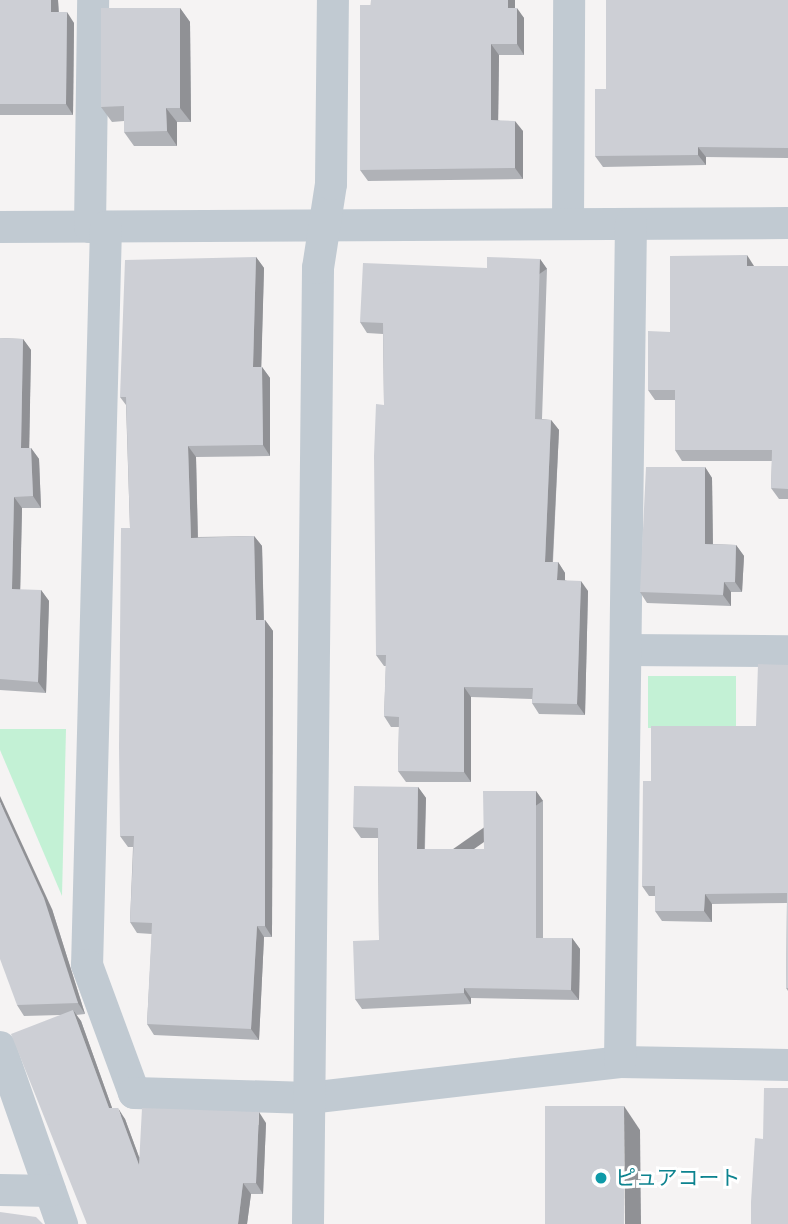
<!DOCTYPE html>
<html>
<head>
<meta charset="utf-8">
<style>
	body { margin:0 }
	#map { position:relative; width:788px; height:1224px; overflow:hidden; background:#f5f3f3; font-family:"DM Sans","Noto Sans JP",sans-serif }
	div>[style] { position:absolute }
	[style*='--x'] { left:calc(var(--x)*1px); top:calc(var(--y)*1px); width:calc(var(--w)*1px); rotate:calc(var(--a)*1deg) }
	.green>* { inset:0; background:#c3f1d5; transform-origin:0 0 }
	.minor>* { height:32px; margin:-16px; padding:0 16px; transform-origin:16px; border-radius:16px; background:#c1cad2 }
	.wall>* { inset:0; background:#b0b2b7 }
	.shaded-wall>* { inset:0; background:#909195; transform-origin:0 0 }
	.building>* { inset:0; background:#cdcfd5; transform-origin:0 0 }
	.dots>* { width:19px; height:19px; translate:-50% -50%; box-sizing:border-box; border:4px solid #fff; border-radius:50% }
	span { translate:-50% -50%; white-space:nowrap; text-align:center; line-height:1.15; -webkit-text-stroke:6px #fff; paint-order:stroke }
	.culture-label { font-size:21px; color:#0d838f }
	.left { translate:0 -50%; text-align:left }
</style>
</head>
<body>
<div id="map">
	<div class="green">
		<div style="left:736px;top:676px;width:52px;height:88px;rotate:90deg"></div>
		<div style="clip-path:polygon(0 729px,66px 729px,62px 896px,0 750px)"></div>
	</div>
	<div class="minor">
		<div style="--x:568;--y:224;--w:224;--a:-89.7"></div>
		<div style="--x:0;--y:227;--w:788;--a:-0.29"></div>
		<div style="--x:90;--y:227;--w:227;--a:-89.2"></div>
		<div style="--x:106;--y:227;--w:738;--a:91.47"></div>
		<div style="--x:87;--y:965;--w:136;--a:69.8"></div>
		<div style="--x:134;--y:1093;--w:175;--a:1.6"></div>
		<div style="--x:309;--y:1098;--w:313;--a:-6.6"></div>
		<div style="--x:620;--y:1062;--w:168;--a:1"></div>
		<div style="--x:626;--y:650;--w:162;--a:0.4"></div>
		<div style="--x:0;--y:1047;--w:188;--a:70.7"></div>
		<div style="--x:620;--y:1062;--w:838;--a:-89.25"></div>
		<div style="--x:0;--y:1190;--w:50;--a:1.1"></div>
		<div style="--x:308;--y:1224;--w:956;--a:-89.4"></div>
		<div style="--x:318;--y:268;--w:85;--a:-81.2"></div>
		<div style="--x:331;--y:184;--w:184;--a:-89.4"></div>
	</div>
	<div class="wall">
		<div style="clip-path:polygon(0 0,58px 0,59px 12px,74px 23px,73px 115px,0 115px)"></div>
		<div style="clip-path:polygon(371px 0,515px 0,515px 8px,524px 18px,524px 55px,499px 55px,498px 120px,523px 131px,523px 179px,368px 181px,360px 170px)"></div>
		<div style="clip-path:polygon(788px 0,788px 158px,706px 157px,706px 165px,603px 167px,595px 156px,606px 89px)"></div>
		<div style="clip-path:polygon(180px 8px,190px 22px,191px 122px,177px 122px,177px 146px,134px 146px,124px 132px,124px 121px,112px 122px,101px 107px)"></div>
		<div style="clip-path:polygon(256px 257px,264px 268px,261px 367px,262px 367px,270px 378px,270px 456px,196px 457px,198px 537px,254px 536px,262px 546px,264px 620px,265px 620px,273px 631px,272px 937px,264px 937px,259px 1040px,154px 1035px,147px 1024px,152px 934px,137px 933px,130px 922px,133px 847px,128px 847px,120px 836px,130px 528px,126px 405px,120px 397px)"></div>
		<div style="clip-path:polygon(540px 259px,547px 269px,542px 419px,551px 420px,559px 430px,553px 562px,558px 562px,565px 573px,565px 580px,588px 591px,585px 715px,539px 714px,532px 703px,532px 699px,471px 697px,471px 782px,406px 782px,398px 771px,399px 727px,391px 727px,384px 716px,386px 666px,384px 666px,376px 655px,384px 405px,383px 334px,367px 333px,360px 322px,487px 268px)"></div>
		<div style="clip-path:polygon(754px 266px,788px 266px,788px 499px,779px 499px,771px 488px,772px 461px,682px 461px,675px 450px,675px 400px,655px 400px,648px 390px,670px 332px)"></div>
		<div style="clip-path:polygon(0 338px,23px 339px,31px 350px,29px 448px,31px 448px,39px 459px,41px 508px,22px 508px,20px 590px,41px 590px,49px 601px,46px 693px,0 690px)"></div>
		<div style="clip-path:polygon(705px 467px,712px 478px,713px 544px,736px 545px,744px 556px,742px 592px,731px 592px,731px 606px,647px 603px,640px 592px)"></div>
		<div style="clip-path:polygon(788px 665px,788px 991px,786px 988px,787px 903px,712px 904px,712px 922px,662px 921px,655px 911px,655px 896px,649px 896px,642px 886px,651px 781px,756px 726px)"></div>
		<div style="clip-path:polygon(418px 787px,426px 798px,425px 849px,484px 849px,536px 791px,543px 801px,543px 938px,572px 938px,580px 949px,579px 1000px,471px 998px,471px 1004px,362px 1009px,355px 999px,379px 940px,378px 838px,361px 838px,353px 827px)"></div>
		<div style="clip-path:polygon(52px 909px,85px 1014px,76px 1015px,81px 1021px,112px 1108px,125px 1119px,139px 1157px,266px 1123px,263px 1194px,251px 1194px,247px 1224px,87px 1224px,60px 1015px,24px 1016px,17px 1005px)"></div>
	</div>
	<div class="shaded-wall">
		<div style="clip-path:polygon(51px 0,58px 0,59px 23px,51px 12px)"></div>
		<div style="clip-path:polygon(508px 0,515px 0,515px 18px,508px 8px)"></div>
		<div style="clip-path:polygon(180px 8px,190px 22px,191px 122px,180px 108px)"></div>
		<div style="clip-path:polygon(517px 8px,524px 18px,524px 55px,517px 44px)"></div>
		<div style="clip-path:polygon(67px 12px,74px 23px,73px 115px,66px 104px)"></div>
		<div style="clip-path:polygon(491px 44px,499px 55px,498px 131px,491px 120px)"></div>
		<div style="clip-path:polygon(166px 108px,177px 122px,177px 146px,167px 131px)"></div>
		<div style="clip-path:polygon(515px 121px,523px 131px,523px 179px,515px 168px)"></div>
		<div style="clip-path:polygon(698px 147px,706px 157px,706px 165px,698px 155px)"></div>
		<div style="clip-path:polygon(747px 255px,754px 266px,747px 266px)"></div>
		<div style="clip-path:polygon(256px 257px,264px 268px,261px 378px,253px 367px)"></div>
		<div style="left:540px;top:259px;width:12px;height:160px;rotate:55deg"></div>
		<div style="clip-path:polygon(23px 339px,31px 350px,29px 460px,21px 448px)"></div>
		<div style="clip-path:polygon(262px 367px,270px 378px,270px 456px,263px 445px)"></div>
		<div style="clip-path:polygon(551px 420px,559px 430px,552px 572px,545px 562px)"></div>
		<div style="clip-path:polygon(188px 446px,196px 457px,198px 548px,191px 538px)"></div>
		<div style="clip-path:polygon(31px 448px,39px 459px,41px 508px,33px 496px)"></div>
		<div style="clip-path:polygon(705px 467px,712px 478px,713px 555px,705px 544px)"></div>
		<div style="clip-path:polygon(14px 497px,22px 508px,20px 601px,12px 589px)"></div>
		<div style="clip-path:polygon(254px 536px,262px 546px,264px 631px,256px 620px)"></div>
		<div style="clip-path:polygon(736px 545px,744px 556px,742px 592px,735px 582px)"></div>
		<div style="clip-path:polygon(558px 562px,565px 573px,565px 591px,557px 580px)"></div>
		<div style="clip-path:polygon(581px 581px,588px 591px,585px 715px,577px 704px)"></div>
		<div style="clip-path:polygon(724px 582px,731px 592px,731px 606px,723px 595px)"></div>
		<div style="clip-path:polygon(41px 590px,49px 601px,46px 693px,38px 682px)"></div>
		<div style="clip-path:polygon(265px 620px,273px 631px,272px 937px,265px 926px)"></div>
		<div style="clip-path:polygon(464px 687px,471px 697px,471px 782px,464px 772px)"></div>
		<div style="clip-path:polygon(418px 787px,426px 798px,424px 859px,417px 849px)"></div>
		<div style="left:536px;top:791px;width:12px;height:147px;rotate:55deg"></div>
		<div style="clip-path:polygon(0 796px,52px 909px,85px 1014px,78px 1003px,0 802px)"></div>
		<div style="clip-path:polygon(705px 894px,712px 904px,712px 922px,704px 911px)"></div>
		<div style="clip-path:polygon(257px 926px,264px 937px,259px 1040px,251px 1029px)"></div>
		<div style="clip-path:polygon(572px 938px,580px 949px,579px 1000px,571px 990px)"></div>
		<div style="clip-path:polygon(464px 988px,471px 998px,471px 1004px,464px 993px)"></div>
		<div style="clip-path:polygon(73px 1010px,81px 1021px,116px 1119px,109px 1108px)"></div>
		<div style="clip-path:polygon(624px 1106px,640px 1130px,641px 1224px,625px 1224px)"></div>
		<div style="clip-path:polygon(118px 1108px,125px 1119px,146px 1176px,139px 1165px)"></div>
		<div style="clip-path:polygon(259px 1112px,266px 1123px,263px 1194px,256px 1183px)"></div>
		<div style="clip-path:polygon(243px 1183px,251px 1194px,247px 1224px,238px 1224px)"></div>
	</div>
	<div class="building">
		<div style="clip-path:polygon(0 0,51px 0,51px 12px,67px 12px,66px 104px,0 104px)"></div>
		<div style="clip-path:polygon(371px 0,508px 0,508px 8px,517px 8px,517px 44px,491px 44px,491px 120px,515px 121px,515px 168px,360px 170px,360px 5px,371px 5px)"></div>
		<div style="clip-path:polygon(606px 0,788px 0,788px 148px,698px 147px,698px 155px,595px 156px,595px 89px,606px 89px)"></div>
		<div style="clip-path:polygon(101px 8px,180px 8px,180px 108px,166px 108px,167px 131px,124px 132px,124px 106px,101px 107px)"></div>
		<div style="clip-path:polygon(747px 255px,747px 266px,788px 266px,788px 489px,771px 488px,772px 450px,675px 450px,675px 390px,648px 390px,648px 331px,670px 332px,670px 256px)"></div>
		<div style="clip-path:polygon(256px 257px,253px 367px,262px 367px,263px 445px,188px 446px,191px 538px,254px 536px,256px 620px,265px 620px,265px 926px,257px 926px,251px 1029px,147px 1024px,152px 923px,130px 922px,134px 836px,120px 836px,119px 746px,121px 528px,130px 528px,126px 397px,120px 397px,125px 260px)"></div>
		<div style="clip-path:polygon(487px 257px,540px 259px,535px 419px,551px 420px,545px 562px,558px 562px,557px 580px,581px 581px,577px 704px,532px 703px,533px 688px,464px 687px,464px 772px,398px 771px,399px 717px,384px 716px,386px 655px,376px 655px,374px 456px,376px 404px,384px 405px,383px 323px,360px 322px,363px 263px,487px 268px)"></div>
		<div style="clip-path:polygon(0 338px,23px 339px,21px 448px,31px 448px,33px 496px,14px 497px,12px 589px,41px 590px,38px 682px,0 679px)"></div>
		<div style="clip-path:polygon(646px 467px,705px 467px,705px 544px,736px 545px,735px 582px,724px 582px,723px 595px,640px 592px)"></div>
		<div style="clip-path:polygon(758px 664px,788px 665px,788px 988px,786px 988px,787px 893px,705px 894px,704px 911px,655px 911px,655px 886px,642px 886px,643px 781px,651px 781px,651px 726px,756px 726px)"></div>
		<div style="clip-path:polygon(354px 786px,418px 787px,417px 849px,484px 849px,483px 791px,536px 791px,536px 938px,572px 938px,571px 990px,464px 988px,464px 993px,355px 999px,353px 941px,379px 940px,378px 828px,353px 827px)"></div>
		<div style="clip-path:polygon(0 802px,44px 898px,78px 1003px,17px 1005px,0 959px)"></div>
		<div style="clip-path:polygon(73px 1010px,109px 1108px,118px 1108px,139px 1165px,142px 1108px,259px 1112px,256px 1183px,243px 1183px,238px 1224px,87px 1224px,11px 1034px)"></div>
		<div style="clip-path:polygon(764px 1088px,788px 1088px,788px 1224px,751px 1224px,751px 1202px,755px 1138px,763px 1139px)"></div>
		<div style="left:624px;top:1106px;width:118px;height:79px;rotate:90deg"></div>
		<div style="clip-path:polygon(0 1212px,36px 1217px,43px 1224px,0 1224px)"></div>
	</div>
	<div class="dots">
		<div style="left:601px;top:1178px;background:#0f9aa8"></div>
	</div>
	<div class="culture-label">
		<span class="left" style="left:615px;top:1178px">ピュアコート</span>
	</div>
</div>
</body>
</html>
